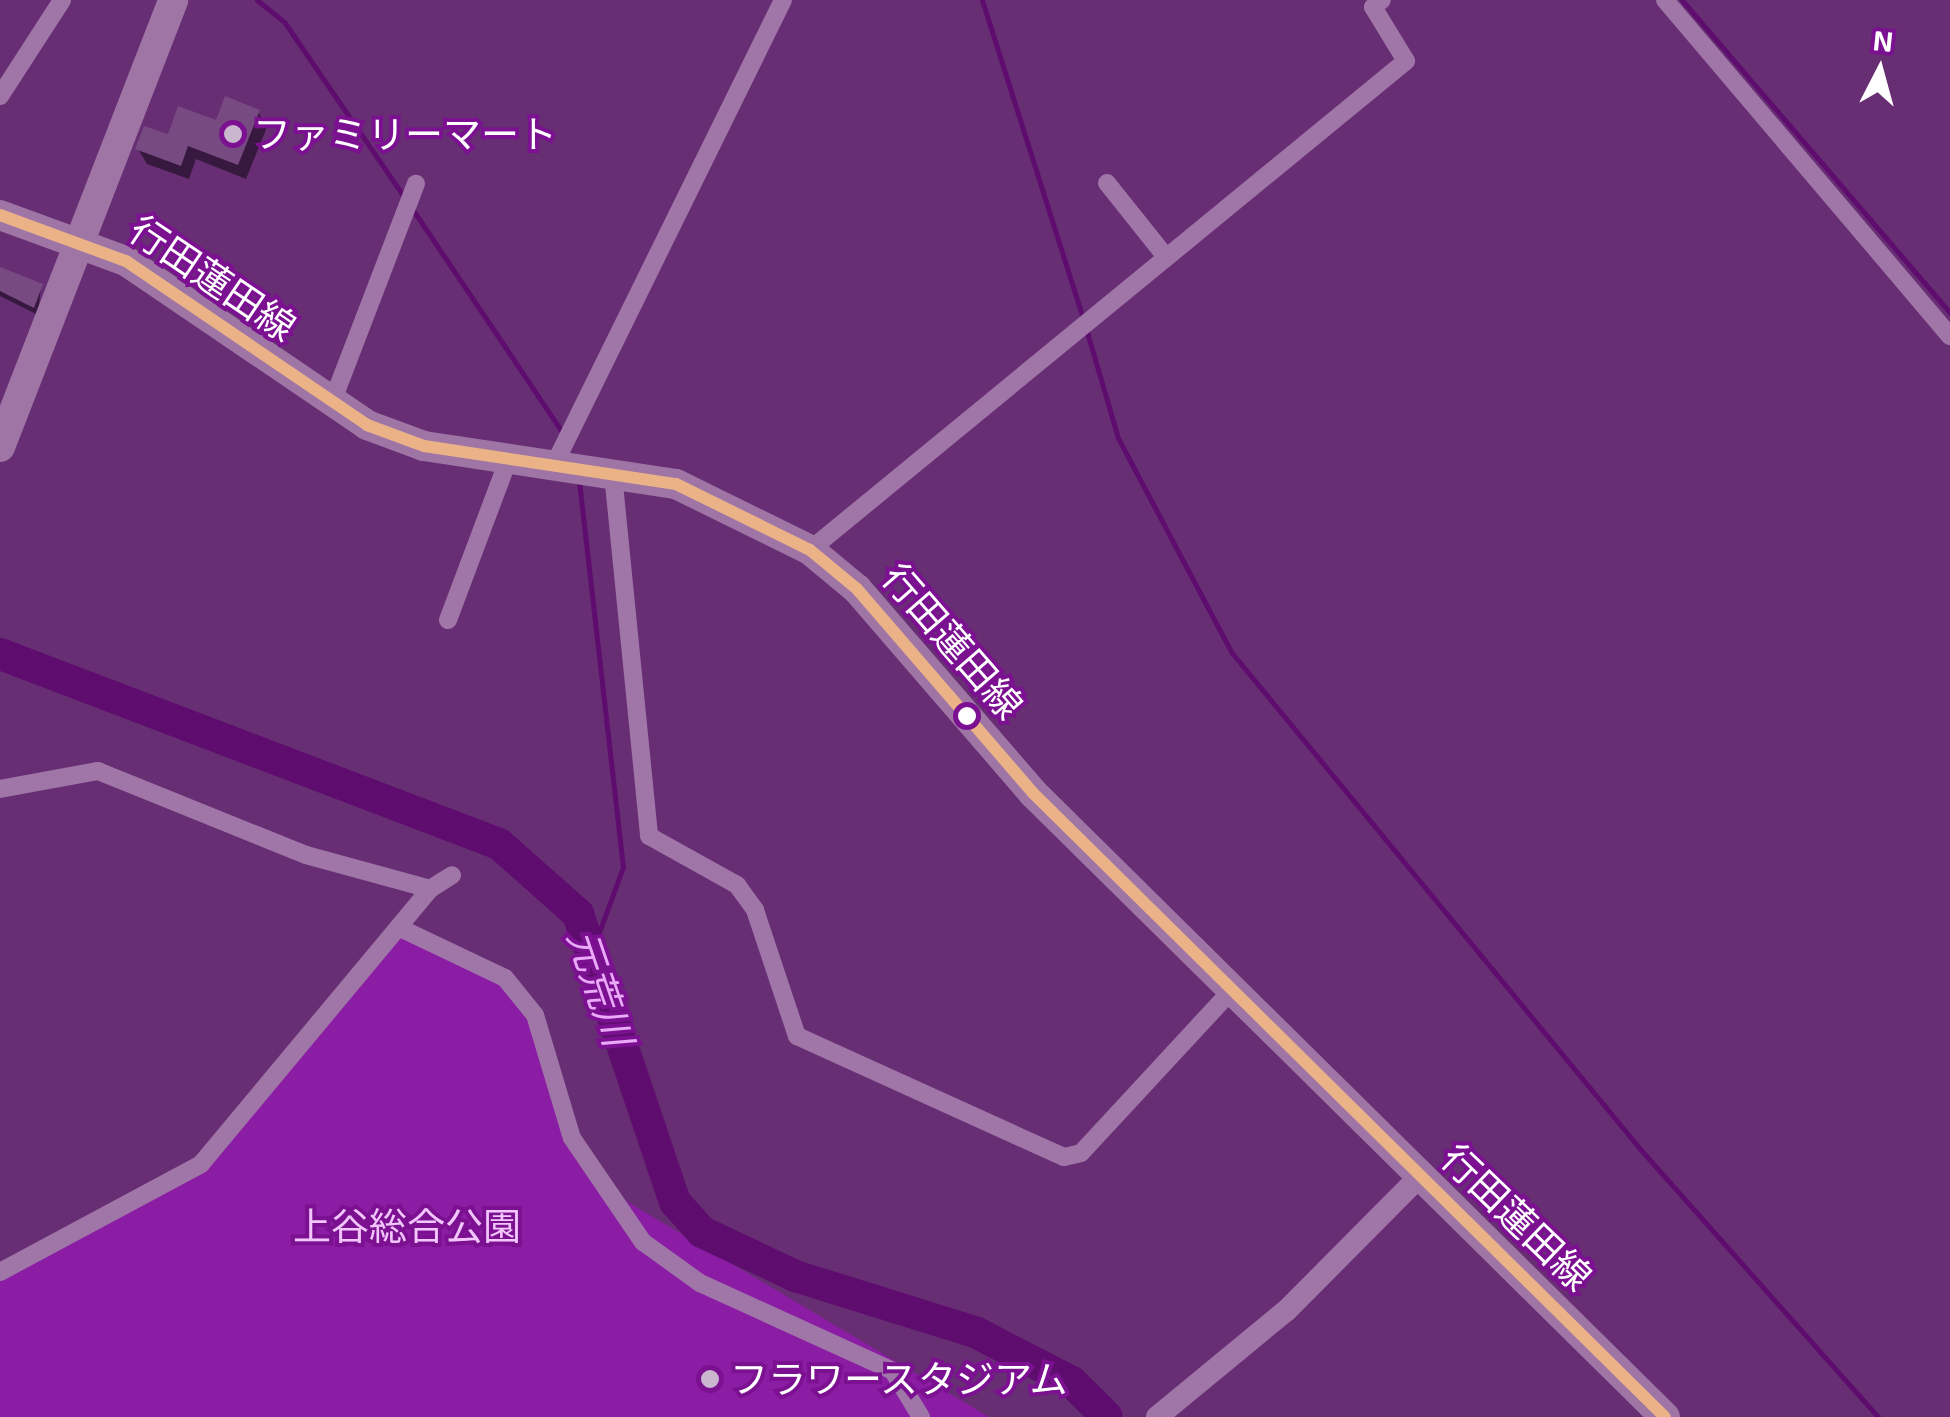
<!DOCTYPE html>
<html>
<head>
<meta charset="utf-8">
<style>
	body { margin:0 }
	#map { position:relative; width:1950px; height:1417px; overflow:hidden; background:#682e74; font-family:"Exo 2","Noto Sans JP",sans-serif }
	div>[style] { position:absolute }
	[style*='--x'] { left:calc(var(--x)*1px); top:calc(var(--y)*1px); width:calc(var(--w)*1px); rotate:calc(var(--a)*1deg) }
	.green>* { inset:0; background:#8b1ca4 }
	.shadow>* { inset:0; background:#0007 }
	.stream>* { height:5px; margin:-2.5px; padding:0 2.5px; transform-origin:2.5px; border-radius:2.5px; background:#5e0d6e }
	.river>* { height:32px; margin:-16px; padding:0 16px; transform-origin:16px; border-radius:16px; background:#5e0d6e }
	.building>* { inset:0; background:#784a82 }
	.minor>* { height:18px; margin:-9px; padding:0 9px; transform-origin:9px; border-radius:9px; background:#9f76a7 }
	.tertiary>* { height:22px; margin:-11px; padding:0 11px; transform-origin:11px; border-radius:11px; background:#9f76a7 }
	.primary>* { height:30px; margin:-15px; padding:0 15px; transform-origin:15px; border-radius:15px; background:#9e75a5 }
	.bus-1>* { height:12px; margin:-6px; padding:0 6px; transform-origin:6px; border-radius:6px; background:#ebb288 }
	.dots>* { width:28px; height:28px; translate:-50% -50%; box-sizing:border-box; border:5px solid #7b1191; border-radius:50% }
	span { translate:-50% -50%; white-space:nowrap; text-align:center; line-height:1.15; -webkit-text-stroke:8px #7b1191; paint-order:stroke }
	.poi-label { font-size:38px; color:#fff }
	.left { translate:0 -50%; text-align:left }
	.street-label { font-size:38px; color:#fff }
	.park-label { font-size:38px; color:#f2c5fd }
	.water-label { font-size:40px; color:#eaa9f9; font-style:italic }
	.north { position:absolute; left:1830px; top:20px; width:100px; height:100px; -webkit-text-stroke:8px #7b1191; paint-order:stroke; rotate:6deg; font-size:28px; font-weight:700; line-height:40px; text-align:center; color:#fff }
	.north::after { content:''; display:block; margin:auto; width:35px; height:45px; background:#fff; clip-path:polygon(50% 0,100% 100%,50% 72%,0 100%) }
</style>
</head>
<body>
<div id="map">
	<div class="green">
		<div style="clip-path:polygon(400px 928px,505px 978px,535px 1015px,596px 1183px,989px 1417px,0 1417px,0 1272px,153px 1194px,246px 1120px)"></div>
	</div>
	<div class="shadow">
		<div style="clip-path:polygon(258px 112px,267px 127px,246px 179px,196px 159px,189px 179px,147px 164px,138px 149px)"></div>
		<div style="clip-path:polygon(0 269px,41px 286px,38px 315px,0 296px)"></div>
	</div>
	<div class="stream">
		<div style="--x:257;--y:0;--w:36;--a:39"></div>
		<div style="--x:285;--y:23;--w:211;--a:55.6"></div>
		<div style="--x:982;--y:0;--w:337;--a:72.4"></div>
		<div style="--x:1682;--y:0;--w:412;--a:49.4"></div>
		<div style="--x:413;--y:210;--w:269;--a:56.1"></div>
		<div style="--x:1087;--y:332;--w:110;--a:73.7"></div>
		<div style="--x:1118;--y:438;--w:243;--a:62.1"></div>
		<div style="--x:1232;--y:653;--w:644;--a:50.55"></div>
		<div style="--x:1641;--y:1150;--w:357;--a:48.4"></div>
		<div style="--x:579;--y:481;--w:388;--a:83.5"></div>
		<div style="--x:623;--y:867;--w:87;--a:110.1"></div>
	</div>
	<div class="river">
		<div style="--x:0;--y:654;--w:534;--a:20.84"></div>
		<div style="--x:499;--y:844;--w:106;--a:41.5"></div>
		<div style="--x:578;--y:914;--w:304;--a:71.4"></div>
		<div style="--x:675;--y:1202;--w:40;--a:48"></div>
		<div style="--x:702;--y:1232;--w:103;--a:25.3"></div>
		<div style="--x:795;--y:1276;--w:189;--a:17.3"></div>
		<div style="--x:975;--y:1332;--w:109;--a:27.3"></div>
		<div style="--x:1072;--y:1382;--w:49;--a:45"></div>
	</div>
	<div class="building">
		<div style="clip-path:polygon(225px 96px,260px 110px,238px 165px,188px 146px,181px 166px,135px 149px,144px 126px,168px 134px,178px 106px,216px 120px)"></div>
		<div style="clip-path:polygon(0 267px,43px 284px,34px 308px,0 291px)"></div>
	</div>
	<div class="minor">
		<div style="--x:1665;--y:0;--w:441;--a:49.7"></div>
		<div style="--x:0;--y:96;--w:114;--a:-57.1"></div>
		<div style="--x:1107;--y:183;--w:95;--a:51.4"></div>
		<div style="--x:331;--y:405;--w:237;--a:-69"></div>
		<div style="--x:554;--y:465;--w:518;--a:-63.78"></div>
		<div style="--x:613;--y:474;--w:364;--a:84.3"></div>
		<div style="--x:649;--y:836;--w:101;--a:29.1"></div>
		<div style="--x:737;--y:885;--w:31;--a:54"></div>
		<div style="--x:755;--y:910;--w:133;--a:71.6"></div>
		<div style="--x:797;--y:1036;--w:293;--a:24.4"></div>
		<div style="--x:1064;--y:1157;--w:17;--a:-13"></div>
		<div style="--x:1081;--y:1153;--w:221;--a:-47.2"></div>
		<div style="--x:810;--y:550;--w:771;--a:-39.37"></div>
		<div style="--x:1406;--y:61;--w:63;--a:-121.4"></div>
		<div style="--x:1373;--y:7;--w:11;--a:-38"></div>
		<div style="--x:448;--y:620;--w:171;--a:-69.4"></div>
		<div style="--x:0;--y:789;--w:100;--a:-10.4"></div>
		<div style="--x:98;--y:771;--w:224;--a:22"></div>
		<div style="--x:306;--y:855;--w:129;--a:15.3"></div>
		<div style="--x:400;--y:928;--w:116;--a:25.5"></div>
		<div style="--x:505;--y:978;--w:48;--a:51"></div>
		<div style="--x:535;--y:1015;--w:128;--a:73.3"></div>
		<div style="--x:572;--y:1138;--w:126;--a:55.7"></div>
		<div style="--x:643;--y:1242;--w:70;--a:35.7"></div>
		<div style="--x:700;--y:1283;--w:212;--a:24.5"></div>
		<div style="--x:893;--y:1371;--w:54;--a:58.7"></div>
		<div style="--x:0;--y:1272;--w:228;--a:-28.2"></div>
		<div style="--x:201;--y:1164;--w:358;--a:-50.2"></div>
		<div style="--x:430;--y:889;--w:26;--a:-32"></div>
	</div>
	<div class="tertiary">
		<div style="--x:1157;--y:1417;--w:168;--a:-39.5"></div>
		<div style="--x:1287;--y:1310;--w:186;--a:-45.2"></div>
	</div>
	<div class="primary">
		<div style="--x:0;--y:215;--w:134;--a:20.1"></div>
		<div style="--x:126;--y:261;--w:292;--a:34.2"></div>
		<div style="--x:367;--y:425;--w:61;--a:20.2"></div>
		<div style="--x:424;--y:446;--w:255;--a:8.6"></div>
		<div style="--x:676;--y:484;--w:149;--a:26.2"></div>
		<div style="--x:810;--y:550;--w:61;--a:39.7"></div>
		<div style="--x:857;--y:589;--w:269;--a:49.2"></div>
		<div style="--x:1033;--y:793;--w:888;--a:44.64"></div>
		<div style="--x:0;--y:447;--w:479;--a:-68.8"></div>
	</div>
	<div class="bus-1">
		<div style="--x:0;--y:215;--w:134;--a:20.1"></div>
		<div style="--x:126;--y:261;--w:292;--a:34.2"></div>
		<div style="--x:367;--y:425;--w:61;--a:20.2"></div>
		<div style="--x:424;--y:446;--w:255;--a:8.6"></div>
		<div style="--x:676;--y:484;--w:149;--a:26.2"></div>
		<div style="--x:810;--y:550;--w:61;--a:39.7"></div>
		<div style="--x:857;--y:589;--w:269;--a:49.2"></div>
		<div style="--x:1033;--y:793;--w:888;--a:44.64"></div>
	</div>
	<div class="dots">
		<div style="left:233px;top:134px;background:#cab6ce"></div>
		<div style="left:967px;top:716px;background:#fff"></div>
		<div style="left:710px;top:1379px;background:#cab6ce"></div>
	</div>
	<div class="poi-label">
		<span class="left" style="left:253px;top:134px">ファミリーマート</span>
		<span class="left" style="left:730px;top:1379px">フラワースタジアム</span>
	</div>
	<div class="street-label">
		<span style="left:213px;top:278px;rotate:34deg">行田蓮田線</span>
		<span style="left:953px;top:641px;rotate:49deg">行田蓮田線</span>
		<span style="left:1517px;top:1217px;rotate:44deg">行田蓮田線</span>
	</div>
	<div class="park-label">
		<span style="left:407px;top:1226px">上谷総合公園</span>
	</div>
	<div class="water-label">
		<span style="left:602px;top:987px;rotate:71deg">元荒川</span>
	</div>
	<div class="north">N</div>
</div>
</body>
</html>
